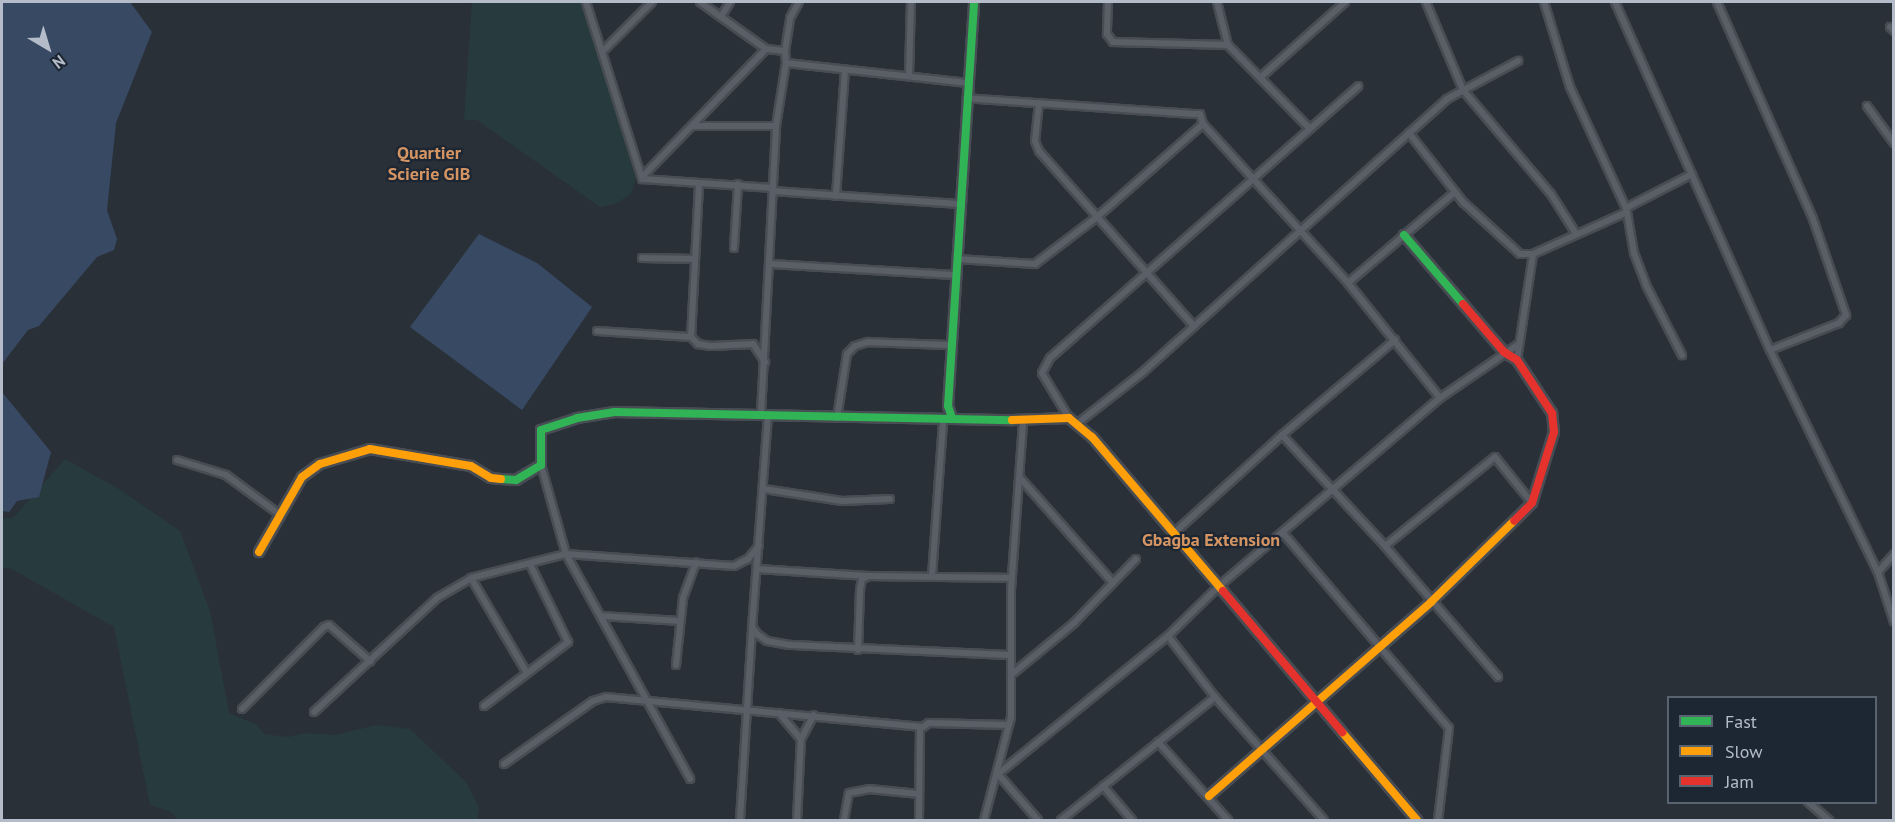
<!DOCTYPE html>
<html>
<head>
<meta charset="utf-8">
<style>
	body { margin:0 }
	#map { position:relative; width:1895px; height:822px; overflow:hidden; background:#2a3038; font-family:"PT Sans",sans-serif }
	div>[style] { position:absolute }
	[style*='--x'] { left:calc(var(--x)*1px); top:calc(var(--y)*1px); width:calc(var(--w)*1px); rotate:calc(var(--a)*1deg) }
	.green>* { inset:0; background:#273a3e }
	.water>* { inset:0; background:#384963 }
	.roads { filter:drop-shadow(2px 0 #484c53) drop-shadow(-2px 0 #484c53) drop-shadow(0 2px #484c53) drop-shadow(0 -2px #484c53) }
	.street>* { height:6px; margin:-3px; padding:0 3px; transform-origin:3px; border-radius:3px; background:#5a5e66 }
	.fast>* { height:8px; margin:-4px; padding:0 4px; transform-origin:4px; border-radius:4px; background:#30b455 }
	.slow>* { height:8px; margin:-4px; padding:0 4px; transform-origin:4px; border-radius:4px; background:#ff9f0a }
	.jam>* { height:8px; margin:-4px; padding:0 4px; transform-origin:4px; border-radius:4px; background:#e5322d }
	span { translate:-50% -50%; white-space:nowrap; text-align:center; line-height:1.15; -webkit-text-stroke:4.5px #1d2633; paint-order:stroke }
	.neighbourhood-label { font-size:18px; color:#d59563; font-weight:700 }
	.frame { position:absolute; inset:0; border:3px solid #b4bcc9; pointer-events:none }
	.legend { position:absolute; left:1667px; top:696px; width:210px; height:108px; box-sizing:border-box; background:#1d2633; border:2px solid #59626f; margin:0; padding:8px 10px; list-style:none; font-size:18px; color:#b4bcc9 }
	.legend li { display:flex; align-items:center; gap:12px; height:30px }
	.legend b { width:30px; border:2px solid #59626f }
	.north { position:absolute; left:18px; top:18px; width:60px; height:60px; -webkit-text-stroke:4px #1d2633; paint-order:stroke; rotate:142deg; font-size:16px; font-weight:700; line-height:24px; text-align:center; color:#b4bcc9 }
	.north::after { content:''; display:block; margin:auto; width:21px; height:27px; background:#b4bcc9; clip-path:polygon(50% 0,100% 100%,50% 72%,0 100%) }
</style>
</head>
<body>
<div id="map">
	<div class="green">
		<div style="clip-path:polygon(472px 2px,585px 2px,636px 178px,631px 194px,615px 204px,600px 207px,477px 120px,464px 120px)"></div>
		<div style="clip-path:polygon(65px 459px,119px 489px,180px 531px,210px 611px,229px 713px,257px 725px,264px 734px,288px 737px,306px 733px,336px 735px,376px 725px,410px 729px,466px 782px,479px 808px,477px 820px,179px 820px,169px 811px,150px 805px,114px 627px,10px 568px,2px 568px,2px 519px,13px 518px)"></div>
	</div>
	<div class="water">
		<div style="clip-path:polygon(2px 2px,130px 2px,152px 32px,116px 123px,107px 210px,117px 239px,114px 250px,97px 257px,39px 326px,28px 330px,2px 364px)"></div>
		<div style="clip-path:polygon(479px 234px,537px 263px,592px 307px,522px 410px,410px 327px)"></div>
		<div style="clip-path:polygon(2px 392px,51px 452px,39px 497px,17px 501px,9px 512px,2px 511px)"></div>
	</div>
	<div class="roads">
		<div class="street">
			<div style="--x:586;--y:2;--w:186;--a:72.4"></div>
			<div style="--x:642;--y:179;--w:131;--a:3.9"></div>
			<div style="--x:700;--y:2;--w:81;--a:35.5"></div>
			<div style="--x:766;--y:49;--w:19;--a:6"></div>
			<div style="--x:785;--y:51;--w:12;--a:85"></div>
			<div style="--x:786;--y:63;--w:183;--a:6.3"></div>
			<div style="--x:1108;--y:2;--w:32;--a:92"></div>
			<div style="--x:1107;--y:34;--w:10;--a:53"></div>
			<div style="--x:1113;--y:42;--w:115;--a:1.5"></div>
			<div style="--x:1217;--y:2;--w:44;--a:75.7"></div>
			<div style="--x:1228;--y:45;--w:115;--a:45.7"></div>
			<div style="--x:1426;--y:2;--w:95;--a:67.2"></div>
			<div style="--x:1463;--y:90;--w:136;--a:49.8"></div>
			<div style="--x:1551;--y:194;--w:45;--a:57.7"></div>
			<div style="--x:1544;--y:2;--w:89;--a:73"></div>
			<div style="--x:1570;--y:87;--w:133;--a:65.2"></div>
			<div style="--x:1615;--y:2;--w:381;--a:66"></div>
			<div style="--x:1770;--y:350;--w:247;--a:64.1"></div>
			<div style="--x:1878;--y:572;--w:52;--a:72.3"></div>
			<div style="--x:1717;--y:2;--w:237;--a:66.1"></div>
			<div style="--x:1813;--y:219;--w:102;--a:71"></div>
			<div style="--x:1846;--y:315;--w:11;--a:131"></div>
			<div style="--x:1839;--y:323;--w:74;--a:158.6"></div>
			<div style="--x:722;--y:15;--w:15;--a:-58"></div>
			<div style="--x:1890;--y:27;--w:6;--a:45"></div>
			<div style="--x:603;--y:51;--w:69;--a:-45"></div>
			<div style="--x:785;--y:51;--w:33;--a:-81"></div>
			<div style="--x:790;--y:18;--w:18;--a:-61"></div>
			<div style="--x:909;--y:76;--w:74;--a:-88.5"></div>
			<div style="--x:1262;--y:76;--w:111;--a:-41.7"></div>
			<div style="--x:1039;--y:103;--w:38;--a:96"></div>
			<div style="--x:1035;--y:141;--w:11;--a:68"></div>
			<div style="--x:1039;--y:151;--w:234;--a:48.5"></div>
			<div style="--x:1867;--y:106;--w:46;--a:53.9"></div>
			<div style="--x:1203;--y:124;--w:215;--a:47.6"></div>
			<div style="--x:1348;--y:283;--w:147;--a:51.3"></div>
			<div style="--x:692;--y:126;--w:84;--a:0"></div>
			<div style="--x:1409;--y:133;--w:88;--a:52"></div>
			<div style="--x:1463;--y:202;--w:77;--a:42.4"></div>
			<div style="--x:1520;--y:254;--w:13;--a:0"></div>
			<div style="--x:1533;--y:254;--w:103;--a:-24.1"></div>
			<div style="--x:1627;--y:212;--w:4;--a:-104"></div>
			<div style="--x:1626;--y:208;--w:74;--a:-27.3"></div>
			<div style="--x:643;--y:176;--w:177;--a:-45.9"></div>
			<div style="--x:699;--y:185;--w:152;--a:93"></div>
			<div style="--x:691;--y:337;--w:10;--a:45"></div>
			<div style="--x:698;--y:344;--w:13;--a:9"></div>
			<div style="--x:711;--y:346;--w:42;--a:-2.7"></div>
			<div style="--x:753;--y:344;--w:22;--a:56"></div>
			<div style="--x:772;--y:191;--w:188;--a:4"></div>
			<div style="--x:836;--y:196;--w:126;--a:-85.9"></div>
			<div style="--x:1627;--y:212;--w:42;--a:80.3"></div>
			<div style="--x:1634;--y:253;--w:34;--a:69"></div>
			<div style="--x:1646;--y:285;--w:79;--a:62.8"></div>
			<div style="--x:734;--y:248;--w:64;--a:-86.4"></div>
			<div style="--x:642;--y:258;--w:53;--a:1.1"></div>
			<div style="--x:957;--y:259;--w:78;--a:3.7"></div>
			<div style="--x:1035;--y:264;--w:78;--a:-37.2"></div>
			<div style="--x:1097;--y:217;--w:141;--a:-41.3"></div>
			<div style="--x:1203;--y:124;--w:10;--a:-107"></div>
			<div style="--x:1200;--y:114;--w:6;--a:180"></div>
			<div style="--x:1194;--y:114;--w:228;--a:-176"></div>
			<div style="--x:770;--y:264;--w:185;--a:3.4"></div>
			<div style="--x:1348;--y:283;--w:140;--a:-40.4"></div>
			<div style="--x:597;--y:331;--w:94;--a:3.7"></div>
			<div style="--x:1517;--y:360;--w:107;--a:-81.4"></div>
			<div style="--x:761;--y:414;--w:288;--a:-87"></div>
			<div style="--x:776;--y:126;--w:64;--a:-81"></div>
			<div style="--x:768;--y:415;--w:213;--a:94.3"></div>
			<div style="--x:752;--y:627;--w:9;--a:54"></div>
			<div style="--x:757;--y:634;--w:12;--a:35"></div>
			<div style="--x:767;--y:641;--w:23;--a:10"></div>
			<div style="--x:790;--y:645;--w:221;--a:2.6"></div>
			<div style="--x:837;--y:418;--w:65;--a:-81.1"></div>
			<div style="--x:847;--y:354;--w:11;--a:-45"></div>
			<div style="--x:855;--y:346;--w:14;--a:-17"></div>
			<div style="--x:868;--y:342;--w:83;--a:2.1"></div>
			<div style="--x:1069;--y:418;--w:52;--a:-121"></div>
			<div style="--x:1042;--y:373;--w:17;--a:-62"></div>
			<div style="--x:1050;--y:358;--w:411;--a:-41.4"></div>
			<div style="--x:1078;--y:423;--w:83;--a:-38.1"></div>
			<div style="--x:1143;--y:372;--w:409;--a:-41.9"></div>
			<div style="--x:1447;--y:99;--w:81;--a:-28.2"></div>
			<div style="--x:1282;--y:435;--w:148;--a:-40.1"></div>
			<div style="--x:177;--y:460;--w:51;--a:17"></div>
			<div style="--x:226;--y:475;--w:66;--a:36.3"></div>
			<div style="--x:541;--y:465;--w:92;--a:74.3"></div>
			<div style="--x:566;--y:554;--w:257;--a:61.1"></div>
			<div style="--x:1021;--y:479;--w:137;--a:48.5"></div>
			<div style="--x:764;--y:489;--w:79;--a:8.7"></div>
			<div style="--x:842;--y:501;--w:48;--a:-2.4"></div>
			<div style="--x:1174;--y:533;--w:146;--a:-42.2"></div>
			<div style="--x:1282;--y:435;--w:151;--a:47.1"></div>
			<div style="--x:1385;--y:546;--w:173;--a:49.2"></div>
			<div style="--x:1283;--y:533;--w:256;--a:49.6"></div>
			<div style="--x:1449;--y:728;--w:93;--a:96.8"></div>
			<div style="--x:1385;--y:546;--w:141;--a:-39"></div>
			<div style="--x:1495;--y:457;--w:59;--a:51.2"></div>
			<div style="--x:757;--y:569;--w:111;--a:3.6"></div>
			<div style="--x:1878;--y:572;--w:24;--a:-48"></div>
			<div style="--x:932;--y:576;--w:155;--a:-85.9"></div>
			<div style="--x:471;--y:578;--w:110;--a:59.5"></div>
			<div style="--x:601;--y:616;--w:79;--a:3.6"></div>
			<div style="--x:1168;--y:636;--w:77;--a:52.4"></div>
			<div style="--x:1215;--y:697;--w:164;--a:48.5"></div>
			<div style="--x:858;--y:650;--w:60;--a:-88.1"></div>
			<div style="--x:860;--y:590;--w:11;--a:-80"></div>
			<div style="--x:862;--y:579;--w:8;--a:-23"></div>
			<div style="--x:869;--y:576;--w:143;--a:0.8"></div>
			<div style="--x:676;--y:665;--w:67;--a:-84"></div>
			<div style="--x:683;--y:598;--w:38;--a:-70"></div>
			<div style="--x:1011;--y:675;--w:82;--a:-39.5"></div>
			<div style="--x:1074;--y:623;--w:89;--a:-45.9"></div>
			<div style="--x:484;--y:706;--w:106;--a:-37.3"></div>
			<div style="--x:568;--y:642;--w:87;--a:-116"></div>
			<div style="--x:242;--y:709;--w:116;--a:-45"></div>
			<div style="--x:324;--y:627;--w:5;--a:-22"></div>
			<div style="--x:329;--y:625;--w:55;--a:41.3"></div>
			<div style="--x:314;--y:712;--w:168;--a:-42.8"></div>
			<div style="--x:437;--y:598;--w:39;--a:-30"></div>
			<div style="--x:471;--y:578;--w:98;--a:-14.2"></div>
			<div style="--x:566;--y:554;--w:168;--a:4.1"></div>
			<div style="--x:734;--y:566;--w:16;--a:-27"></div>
			<div style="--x:748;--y:559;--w:17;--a:-50"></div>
			<div style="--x:779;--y:713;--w:34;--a:50"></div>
			<div style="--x:1158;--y:742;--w:105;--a:48.1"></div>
			<div style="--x:504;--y:764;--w:109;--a:-35.3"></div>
			<div style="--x:593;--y:701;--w:14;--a:-17"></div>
			<div style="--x:606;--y:697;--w:318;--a:5.4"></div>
			<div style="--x:1103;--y:786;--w:45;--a:49.5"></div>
			<div style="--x:1808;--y:802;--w:28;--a:41"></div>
			<div style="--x:740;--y:820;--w:193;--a:-86.4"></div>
			<div style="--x:797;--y:820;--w:81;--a:-87.2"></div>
			<div style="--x:801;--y:739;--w:27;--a:-62"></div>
			<div style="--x:844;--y:820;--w:27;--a:-80"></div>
			<div style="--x:849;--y:793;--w:20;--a:-11"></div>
			<div style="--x:869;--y:789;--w:50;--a:5.7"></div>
			<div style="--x:919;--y:820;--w:91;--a:-89.4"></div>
			<div style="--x:920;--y:729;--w:11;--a:-34"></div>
			<div style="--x:929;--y:723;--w:80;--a:1.4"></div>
			<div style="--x:984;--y:820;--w:106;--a:-75.3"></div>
			<div style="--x:1011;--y:717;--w:127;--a:-90"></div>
			<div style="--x:1011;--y:590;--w:169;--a:-85.9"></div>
			<div style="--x:1038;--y:820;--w:61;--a:-131"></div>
			<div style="--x:998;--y:774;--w:219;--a:-39.1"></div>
			<div style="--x:1168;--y:636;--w:71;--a:-44.4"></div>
			<div style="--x:1219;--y:586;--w:290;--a:-40.4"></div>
			<div style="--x:1440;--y:398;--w:96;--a:-34.4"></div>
			<div style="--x:1061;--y:820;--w:197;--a:-38.6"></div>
		</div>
		<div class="fast">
			<div style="--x:1404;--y:235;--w:91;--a:49.5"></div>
			<div style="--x:952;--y:418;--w:13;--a:-108"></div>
			<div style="--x:948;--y:406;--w:405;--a:-86.3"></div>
			<div style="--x:501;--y:479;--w:15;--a:4"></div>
			<div style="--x:516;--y:480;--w:29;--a:-31"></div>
			<div style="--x:541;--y:465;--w:35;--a:-90"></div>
			<div style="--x:541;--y:430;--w:38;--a:-18"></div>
			<div style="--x:577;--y:418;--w:38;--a:-9"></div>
			<div style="--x:615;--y:412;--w:397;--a:1.2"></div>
		</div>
		<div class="slow">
			<div style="--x:1012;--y:420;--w:57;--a:-2"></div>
			<div style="--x:1069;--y:418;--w:30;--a:40"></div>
			<div style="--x:1092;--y:437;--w:202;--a:49.6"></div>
			<div style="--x:259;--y:552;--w:86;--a:-60.2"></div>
			<div style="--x:302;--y:477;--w:22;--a:-36"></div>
			<div style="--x:320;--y:464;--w:52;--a:-16.7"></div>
			<div style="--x:370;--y:449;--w:102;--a:9.6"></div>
			<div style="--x:471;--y:466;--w:23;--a:31"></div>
			<div style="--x:491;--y:478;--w:10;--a:6"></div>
			<div style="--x:1342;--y:732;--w:116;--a:49.6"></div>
			<div style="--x:1209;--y:796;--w:295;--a:-41.1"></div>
			<div style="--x:1431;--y:602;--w:116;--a:-44.3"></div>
		</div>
		<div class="jam">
			<div style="--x:1463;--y:304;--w:63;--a:49.5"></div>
			<div style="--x:1504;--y:352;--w:15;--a:32"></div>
			<div style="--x:1517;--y:360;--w:64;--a:56.6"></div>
			<div style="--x:1552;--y:413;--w:19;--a:84"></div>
			<div style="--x:1554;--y:432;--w:74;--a:107.2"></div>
			<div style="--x:1532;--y:503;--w:25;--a:135"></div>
			<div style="--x:1223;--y:591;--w:185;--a:49.8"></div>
		</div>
	</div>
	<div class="neighbourhood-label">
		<span style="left:429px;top:164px">Quartier<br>Scierie GIB</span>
		<span style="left:1211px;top:540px">Gbagba Extension</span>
	</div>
	<div class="frame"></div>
	<ul class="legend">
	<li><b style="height:8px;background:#30b455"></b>Fast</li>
	<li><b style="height:8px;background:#ff9f0a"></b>Slow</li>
	<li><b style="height:8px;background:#e5322d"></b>Jam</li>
	</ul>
	<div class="north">N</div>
</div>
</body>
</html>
